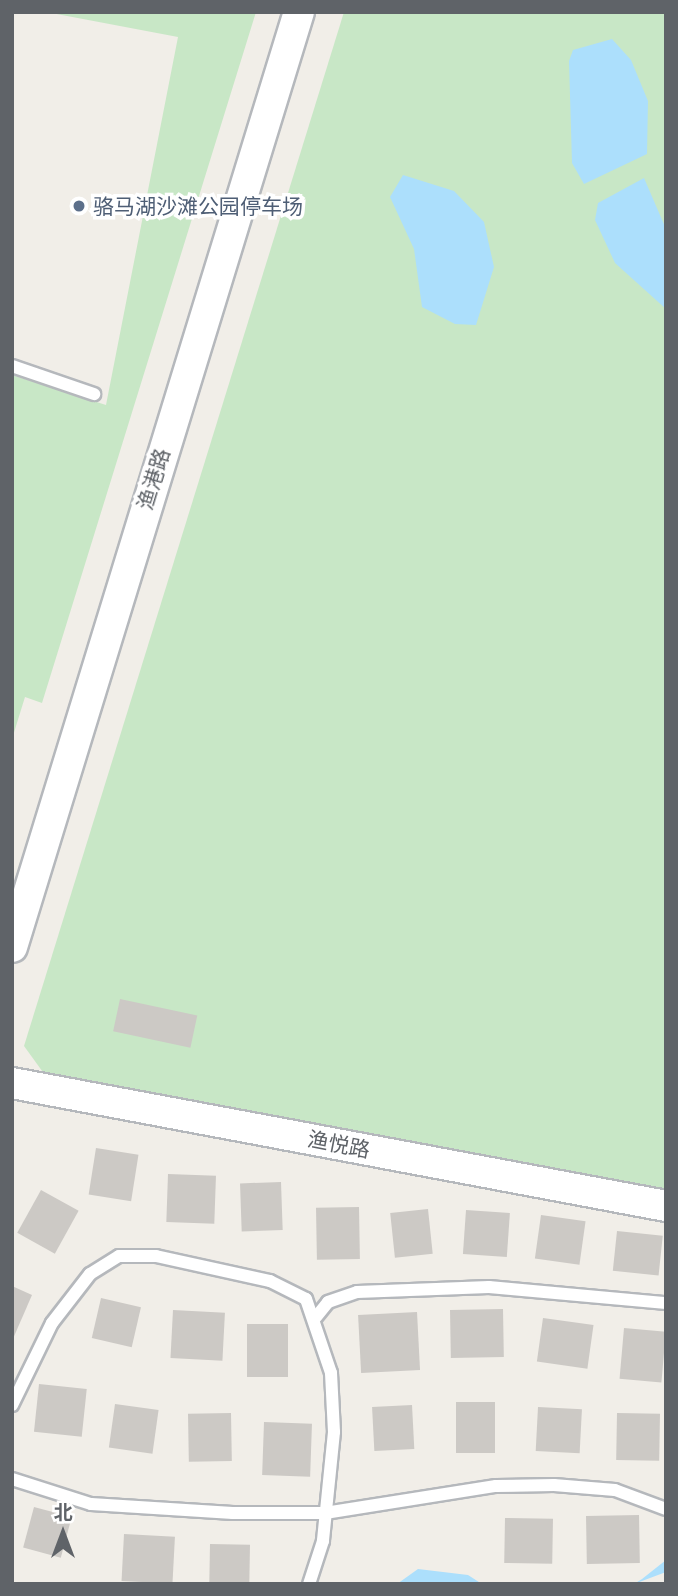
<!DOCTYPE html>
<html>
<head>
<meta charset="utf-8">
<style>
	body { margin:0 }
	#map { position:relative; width:678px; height:1596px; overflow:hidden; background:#f1eee8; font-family:Mulish,"Noto Sans SC",sans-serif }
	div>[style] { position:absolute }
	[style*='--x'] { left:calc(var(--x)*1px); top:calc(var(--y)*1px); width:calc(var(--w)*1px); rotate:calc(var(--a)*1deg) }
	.green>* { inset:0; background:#c8e7c6 }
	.water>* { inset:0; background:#acdffc }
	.building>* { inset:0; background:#ccc9c5; transform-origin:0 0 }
	.roads { filter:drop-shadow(2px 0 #b5b8bc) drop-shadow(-2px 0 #b5b8bc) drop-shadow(0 2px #b5b8bc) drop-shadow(0 -2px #b5b8bc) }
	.service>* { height:12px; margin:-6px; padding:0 6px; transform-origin:6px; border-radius:6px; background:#fff }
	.tertiary>* { height:30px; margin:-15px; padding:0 15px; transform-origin:15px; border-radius:15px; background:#fff }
	.dots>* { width:19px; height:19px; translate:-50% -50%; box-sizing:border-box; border:4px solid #fff; border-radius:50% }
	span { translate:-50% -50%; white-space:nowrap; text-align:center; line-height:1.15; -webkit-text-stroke:7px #fff; paint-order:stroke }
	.service-label { font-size:21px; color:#4e5e75 }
	.left { translate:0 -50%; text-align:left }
	.street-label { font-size:21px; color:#5f6368 }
	.frame { position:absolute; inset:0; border:14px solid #5f6368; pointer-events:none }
	.north { position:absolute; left:28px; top:1498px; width:70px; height:70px; -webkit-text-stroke:5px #fff; paint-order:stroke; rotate:0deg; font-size:19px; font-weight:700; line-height:28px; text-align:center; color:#5f6368 }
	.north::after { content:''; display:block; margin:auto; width:24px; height:32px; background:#5f6368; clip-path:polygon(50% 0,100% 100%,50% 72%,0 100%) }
</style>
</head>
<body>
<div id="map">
	<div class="green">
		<div style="clip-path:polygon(46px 12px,256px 12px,42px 703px,25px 697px,12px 739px,12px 375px,106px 405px,178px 37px)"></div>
		<div style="clip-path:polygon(344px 12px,666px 12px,666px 1194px,45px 1075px,24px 1046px)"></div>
	</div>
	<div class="water">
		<div style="clip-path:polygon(612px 39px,631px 60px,648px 101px,647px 154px,584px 184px,572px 163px,569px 61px,573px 50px)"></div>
		<div style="clip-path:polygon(403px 175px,454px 191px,484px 222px,494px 267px,476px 325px,455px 324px,422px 307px,414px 249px,390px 197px)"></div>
		<div style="clip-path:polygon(644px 178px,666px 229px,666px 309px,615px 263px,595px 220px,598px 203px)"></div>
		<div style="clip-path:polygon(666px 1560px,666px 1572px,634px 1584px,642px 1579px)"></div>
		<div style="clip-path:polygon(418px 1569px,468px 1575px,482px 1584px,397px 1584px)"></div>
	</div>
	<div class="building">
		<div style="left:120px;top:999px;width:79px;height:33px;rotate:12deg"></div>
		<div style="left:96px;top:1148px;width:43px;height:47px;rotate:9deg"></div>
		<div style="left:168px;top:1174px;width:48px;height:48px;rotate:2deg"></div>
		<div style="left:281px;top:1182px;width:48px;height:41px;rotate:88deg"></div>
		<div style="left:41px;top:1190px;width:43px;height:49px;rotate:29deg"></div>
		<div style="left:359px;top:1207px;width:52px;height:43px;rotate:89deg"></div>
		<div style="left:428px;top:1209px;width:45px;height:38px;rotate:84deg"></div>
		<div style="left:466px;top:1210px;width:44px;height:44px;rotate:4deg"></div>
		<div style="left:541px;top:1215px;width:45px;height:44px;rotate:8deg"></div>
		<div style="left:617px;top:1231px;width:46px;height:40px;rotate:6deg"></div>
		<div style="clip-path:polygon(12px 1286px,32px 1295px,12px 1341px)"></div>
		<div style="left:101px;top:1298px;width:41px;height:41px;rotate:13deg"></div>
		<div style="left:503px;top:1309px;width:48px;height:53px;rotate:89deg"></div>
		<div style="left:173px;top:1310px;width:52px;height:48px;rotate:3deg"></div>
		<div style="left:417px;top:1312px;width:58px;height:59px;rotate:87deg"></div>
		<div style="left:543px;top:1318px;width:51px;height:44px;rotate:8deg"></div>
		<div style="left:247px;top:1324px;width:41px;height:53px"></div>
		<div style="left:624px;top:1328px;width:42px;height:51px;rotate:5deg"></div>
		<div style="left:39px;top:1384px;width:48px;height:48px;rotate:6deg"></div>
		<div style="left:456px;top:1402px;width:39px;height:51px"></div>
		<div style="left:115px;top:1404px;width:44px;height:44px;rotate:8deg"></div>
		<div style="left:412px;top:1405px;width:44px;height:40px;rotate:87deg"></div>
		<div style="left:538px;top:1407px;width:44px;height:44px;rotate:3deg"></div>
		<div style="left:231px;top:1413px;width:48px;height:43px;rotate:89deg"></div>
		<div style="left:617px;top:1413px;width:43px;height:47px;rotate:1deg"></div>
		<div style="left:264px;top:1422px;width:48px;height:53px;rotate:2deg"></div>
		<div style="left:34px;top:1507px;width:39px;height:42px;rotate:15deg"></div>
		<div style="left:639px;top:1515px;width:48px;height:53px;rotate:89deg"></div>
		<div style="left:505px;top:1518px;width:48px;height:45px;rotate:1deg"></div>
		<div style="left:124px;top:1534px;width:51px;height:47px;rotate:3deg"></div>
		<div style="left:210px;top:1544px;width:40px;height:40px;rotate:1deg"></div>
	</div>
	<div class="roads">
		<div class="service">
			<div style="--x:12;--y:366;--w:87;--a:18.9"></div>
			<div style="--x:316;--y:1317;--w:19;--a:-51"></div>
			<div style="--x:328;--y:1302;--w:31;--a:-19"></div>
			<div style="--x:357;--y:1292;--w:132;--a:-2.2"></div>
			<div style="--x:489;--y:1287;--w:178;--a:5.2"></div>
			<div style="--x:12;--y:1405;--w:91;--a:-64"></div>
			<div style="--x:52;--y:1323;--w:62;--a:-52.2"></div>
			<div style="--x:90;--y:1274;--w:34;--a:-32"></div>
			<div style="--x:119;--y:1256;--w:37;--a:0"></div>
			<div style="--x:156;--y:1256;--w:117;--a:12.4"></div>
			<div style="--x:270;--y:1281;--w:40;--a:26.6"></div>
			<div style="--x:306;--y:1299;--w:78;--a:71.3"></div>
			<div style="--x:331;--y:1373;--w:59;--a:87.1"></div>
			<div style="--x:334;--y:1432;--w:110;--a:95.8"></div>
			<div style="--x:323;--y:1541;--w:45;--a:108"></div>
			<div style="--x:12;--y:1479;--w:83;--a:17.6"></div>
			<div style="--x:91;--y:1504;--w:142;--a:3.6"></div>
			<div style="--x:233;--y:1513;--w:92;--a:0"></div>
			<div style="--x:325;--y:1513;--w:173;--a:-9"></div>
			<div style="--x:496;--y:1486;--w:58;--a:-1"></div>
			<div style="--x:554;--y:1485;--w:61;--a:4.7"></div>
			<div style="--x:615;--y:1490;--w:54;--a:20.4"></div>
		</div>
		<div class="tertiary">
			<div style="--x:12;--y:947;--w:978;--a:-72.94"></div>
			<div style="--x:12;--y:1083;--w:665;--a:10.65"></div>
		</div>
	</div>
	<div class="dots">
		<div style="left:79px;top:206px;background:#5c6f8a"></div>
	</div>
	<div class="service-label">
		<span class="left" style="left:93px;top:206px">骆马湖沙滩公园停车场</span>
	</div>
	<div class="street-label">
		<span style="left:153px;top:479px;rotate:-73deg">渔港路</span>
		<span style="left:339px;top:1144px;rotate:11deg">渔悦路</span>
	</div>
	<div class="frame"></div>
	<div class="north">北</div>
</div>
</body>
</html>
